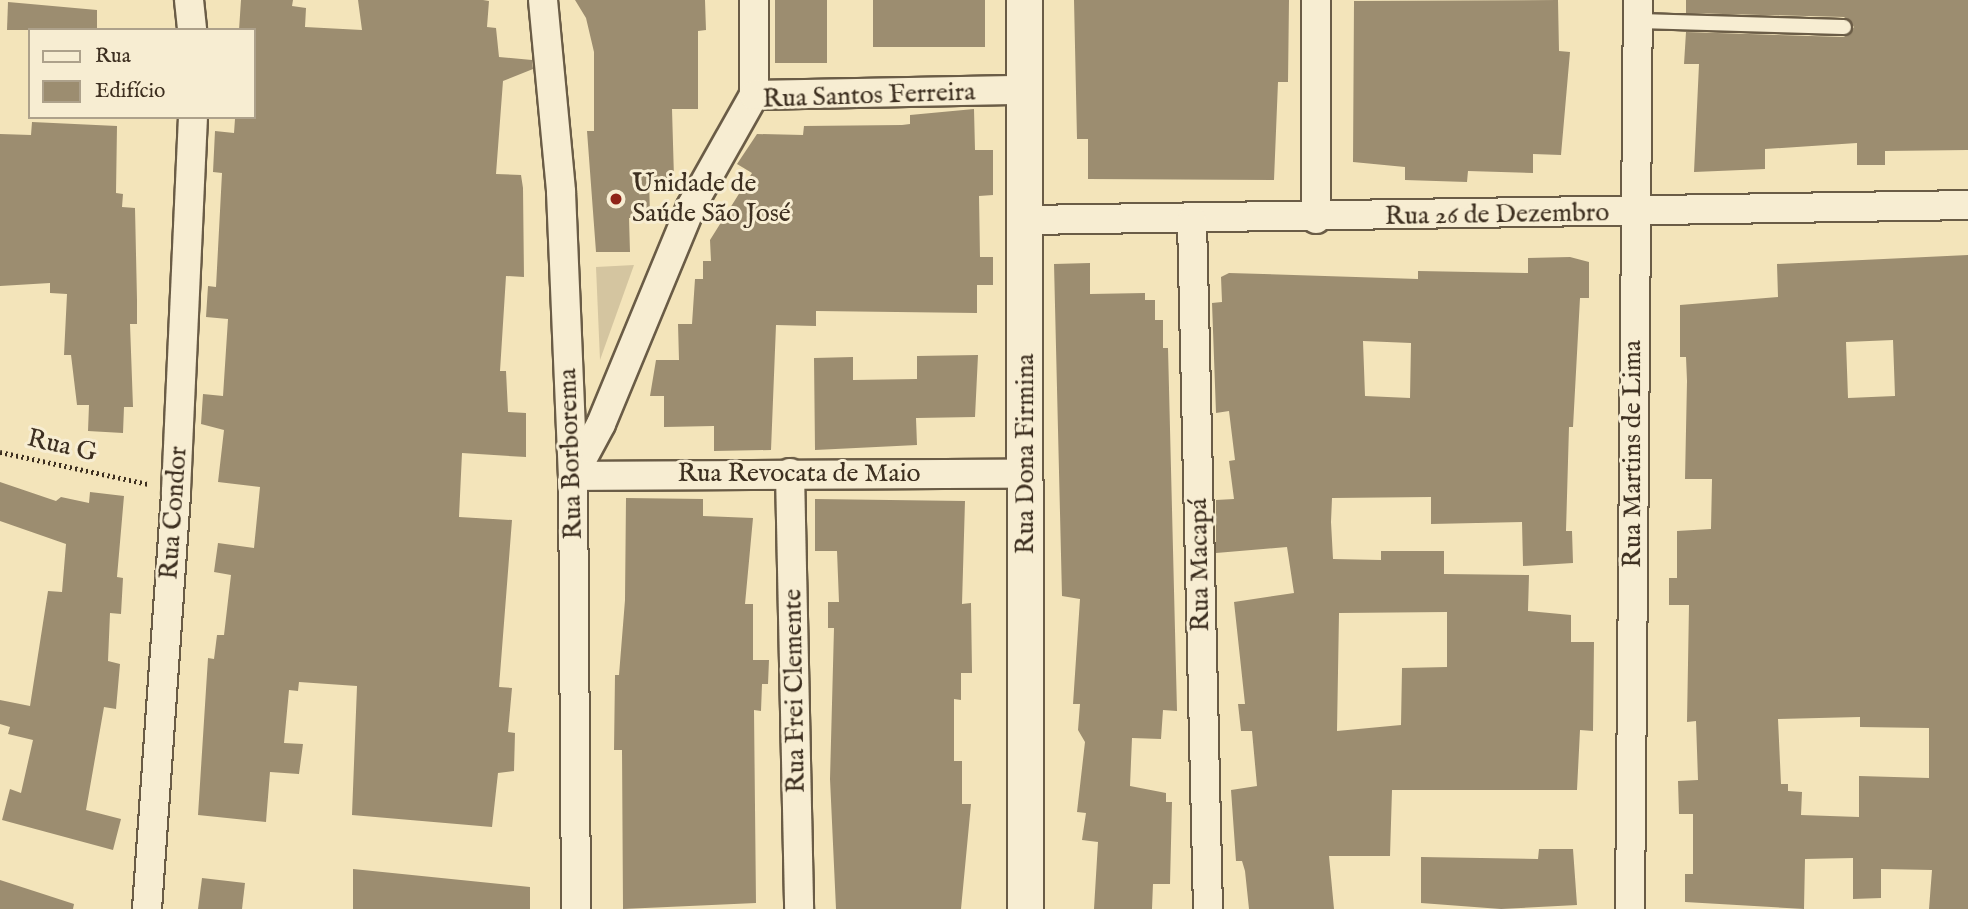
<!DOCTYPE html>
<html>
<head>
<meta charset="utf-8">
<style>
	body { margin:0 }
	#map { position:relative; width:1968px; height:909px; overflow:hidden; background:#f3e4ba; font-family:"IM FELL English",serif }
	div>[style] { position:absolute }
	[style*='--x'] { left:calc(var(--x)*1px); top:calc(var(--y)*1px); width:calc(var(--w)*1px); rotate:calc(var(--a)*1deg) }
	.green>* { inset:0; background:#d4c5a0 }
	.building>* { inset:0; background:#9c8d70; transform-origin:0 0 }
	.path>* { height:4.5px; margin-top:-2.25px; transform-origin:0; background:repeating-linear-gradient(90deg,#3d2f20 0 2px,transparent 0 5.5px) }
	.roads { filter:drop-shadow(2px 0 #6a5c46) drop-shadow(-2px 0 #6a5c46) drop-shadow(0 2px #6a5c46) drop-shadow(0 -2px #6a5c46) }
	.service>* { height:14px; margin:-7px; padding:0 7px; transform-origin:7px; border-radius:7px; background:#f7edd2 }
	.minor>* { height:28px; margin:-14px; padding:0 14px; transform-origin:14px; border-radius:14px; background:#f7edd2 }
	.tertiary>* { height:35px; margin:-17.5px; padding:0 17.5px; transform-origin:17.5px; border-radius:17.5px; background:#f7edd2 }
	.dots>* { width:19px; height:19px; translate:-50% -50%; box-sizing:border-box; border:4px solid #f7edd2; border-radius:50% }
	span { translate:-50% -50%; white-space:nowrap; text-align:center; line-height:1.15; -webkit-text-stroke:6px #f7edd2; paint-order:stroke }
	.street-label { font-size:26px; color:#3d2f20 }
	.poi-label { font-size:26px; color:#3d2f20 }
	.left { translate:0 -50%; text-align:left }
	.legend { position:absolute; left:28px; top:28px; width:228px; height:91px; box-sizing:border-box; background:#f7edd2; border:2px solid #ada18b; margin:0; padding:9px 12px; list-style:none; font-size:21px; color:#3d2f20 }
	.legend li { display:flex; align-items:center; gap:14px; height:35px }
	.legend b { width:35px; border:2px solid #ada18b }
</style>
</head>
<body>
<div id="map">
	<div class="green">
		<div style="clip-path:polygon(634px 265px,600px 360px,596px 267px)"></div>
	</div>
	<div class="building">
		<div style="clip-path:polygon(241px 0,293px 0,292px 6px,306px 8px,305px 27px,362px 30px,358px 0,483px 0,489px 1px,487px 27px,496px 28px,499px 57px,532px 60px,533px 69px,503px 81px,496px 174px,521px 175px,523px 188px,524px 277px,506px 276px,500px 371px,506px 371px,508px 412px,526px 413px,526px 457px,462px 453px,459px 517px,512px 520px,499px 687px,512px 688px,508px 732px,515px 733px,514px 771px,498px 773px,492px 827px,352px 815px,357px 686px,299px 682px,298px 691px,289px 690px,284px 743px,303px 744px,299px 774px,270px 772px,266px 822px,198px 815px,208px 658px,214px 659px,217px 635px,224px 635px,231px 575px,214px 572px,218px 543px,254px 548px,260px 487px,218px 482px,224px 430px,201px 424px,203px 394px,223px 396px,228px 319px,206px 317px,208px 286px,216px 287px,222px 173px,213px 172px,215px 131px,234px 133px,235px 119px,254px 119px,254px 30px,239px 30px)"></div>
		<div style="clip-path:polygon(575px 0,705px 0,706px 30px,698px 31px,698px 109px,672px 109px,674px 178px,649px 178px,650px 217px,629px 218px,630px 252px,596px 252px,587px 131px,594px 131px,594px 52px,586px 18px)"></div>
		<div style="left:775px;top:0;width:52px;height:63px"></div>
		<div style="left:873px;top:0;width:112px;height:47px"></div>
		<div style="clip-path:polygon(1074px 0,1289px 0,1288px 82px,1278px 82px,1274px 180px,1088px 179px,1088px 139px,1077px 139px)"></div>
		<div style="clip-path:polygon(1558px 0,1559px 51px,1570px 52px,1561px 155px,1533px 154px,1533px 173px,1468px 171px,1467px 182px,1405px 180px,1405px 167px,1353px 162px,1354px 1px)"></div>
		<div style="clip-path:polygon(1686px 0,1968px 0,1968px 150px,1885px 151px,1885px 165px,1857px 165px,1857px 143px,1765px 149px,1765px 169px,1694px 172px,1699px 64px,1684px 64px,1686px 32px,1844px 37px,1854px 27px,1844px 17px,1686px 13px)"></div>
		<div style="clip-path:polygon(8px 2px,97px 10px,97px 30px,7px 30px)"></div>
		<div style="clip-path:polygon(974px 109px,975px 150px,993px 150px,993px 195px,979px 196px,980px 257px,993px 257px,993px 285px,977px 285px,977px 313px,816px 311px,816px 326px,776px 325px,771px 450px,714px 451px,714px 426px,664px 427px,664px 396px,650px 396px,656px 360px,679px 360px,678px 324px,692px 324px,695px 279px,703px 279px,703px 261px,711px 261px,710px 240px,752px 173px,737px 164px,757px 134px,803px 135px,804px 126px,902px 125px,910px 124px,910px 115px)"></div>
		<div style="clip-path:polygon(32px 122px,117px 126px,116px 193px,123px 194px,122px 207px,135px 208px,137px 300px,137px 324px,130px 324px,133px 407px,124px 407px,123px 433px,88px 431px,89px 405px,77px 405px,71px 355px,64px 355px,67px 294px,50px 293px,50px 283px,0 286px,0 134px,31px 135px)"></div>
		<div style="clip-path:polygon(evenodd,1968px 255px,1968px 909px,1929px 909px,1932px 870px,1881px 869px,1881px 898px,1853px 899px,1853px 858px,1805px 859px,1804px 909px,1685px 902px,1685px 874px,1693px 874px,1693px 814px,1679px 814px,1678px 781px,1698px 780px,1696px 721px,1687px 722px,1689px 605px,1669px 605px,1669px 578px,1677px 578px,1677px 531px,1711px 529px,1712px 479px,1685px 479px,1687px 381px,1686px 357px,1680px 357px,1680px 305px,1778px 297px,1777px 264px,1968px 255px,1893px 340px,1895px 396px,1848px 398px,1846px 342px,1893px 340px,1968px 255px,1860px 717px,1860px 727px,1929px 728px,1929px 778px,1859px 776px,1859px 817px,1801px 815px,1802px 792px,1788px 791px,1788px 784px,1781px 784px,1778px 719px,1860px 717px)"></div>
		<div style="clip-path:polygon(evenodd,1570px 257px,1589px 262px,1589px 298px,1580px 298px,1573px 427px,1569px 427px,1566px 531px,1572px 531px,1573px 563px,1523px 566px,1522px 522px,1431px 524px,1431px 497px,1332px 498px,1331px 522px,1333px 559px,1381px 560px,1381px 551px,1444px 551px,1444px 574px,1529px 575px,1528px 611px,1571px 615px,1571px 642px,1594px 642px,1593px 731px,1580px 730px,1577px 790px,1392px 790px,1390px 856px,1329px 856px,1334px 909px,1249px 909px,1245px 871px,1242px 861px,1236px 861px,1231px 790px,1257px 786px,1252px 731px,1241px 731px,1238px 704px,1245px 704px,1234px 602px,1294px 593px,1287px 547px,1216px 553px,1216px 500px,1234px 499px,1229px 461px,1235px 460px,1229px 411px,1216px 413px,1212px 303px,1222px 302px,1221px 277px,1229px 273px,1418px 279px,1418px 271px,1528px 273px,1528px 258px,1570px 257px,1363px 341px,1411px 343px,1410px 398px,1365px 396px,1363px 341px,1570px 257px,1447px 612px,1447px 667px,1402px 668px,1401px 725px,1337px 731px,1339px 613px,1447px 612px)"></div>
		<div style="clip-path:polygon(1090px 263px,1090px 294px,1145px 293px,1145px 300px,1155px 300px,1155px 320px,1163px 320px,1163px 348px,1168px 348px,1177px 711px,1163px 710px,1161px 739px,1132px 738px,1130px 786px,1166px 793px,1166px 802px,1172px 802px,1170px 884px,1153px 884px,1152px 909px,1094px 909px,1098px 842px,1082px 840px,1086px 813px,1077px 812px,1085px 742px,1078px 730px,1080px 704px,1073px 704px,1080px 599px,1062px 596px,1054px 264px)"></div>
		<div style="clip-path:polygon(978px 355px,975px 417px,916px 418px,917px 445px,815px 450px,814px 358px,853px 357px,853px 380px,917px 379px,917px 356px)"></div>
		<div style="clip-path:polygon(0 482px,56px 501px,61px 497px,89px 503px,90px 492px,124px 496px,117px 577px,123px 578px,121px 614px,110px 613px,108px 661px,120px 664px,116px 709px,104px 707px,86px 810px,121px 819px,113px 850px,2px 820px,10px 789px,21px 793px,33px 740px,8px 734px,10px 727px,0 724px,0 700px,30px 706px,48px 591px,62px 592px,66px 544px,0 521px)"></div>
		<div style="clip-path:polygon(626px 498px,703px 499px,703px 516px,753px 518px,745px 604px,753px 604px,753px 660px,769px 660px,768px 684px,762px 684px,761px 711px,754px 710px,756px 903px,623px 909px,622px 750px,614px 750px,615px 675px,619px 675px,625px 600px)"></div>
		<div style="clip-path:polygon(815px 499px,965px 501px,962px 604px,971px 603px,972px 673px,961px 673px,961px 700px,954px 699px,954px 761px,962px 761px,962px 804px,971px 804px,961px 909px,836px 909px,830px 779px,834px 628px,828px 628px,828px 602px,839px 602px,837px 551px,815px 551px)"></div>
		<div style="clip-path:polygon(1539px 849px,1573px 849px,1577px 905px,1501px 909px,1421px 903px,1421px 857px,1538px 859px)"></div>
		<div style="clip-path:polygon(353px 869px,530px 887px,530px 909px,353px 909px)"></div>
		<div style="clip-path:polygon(202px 878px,245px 883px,242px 909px,198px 909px)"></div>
		<div style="clip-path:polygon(0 880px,74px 904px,73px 909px,0 909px)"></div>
	</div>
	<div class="path">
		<div style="--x:0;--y:452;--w:151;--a:12.2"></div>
	</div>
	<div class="roads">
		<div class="service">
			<div style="--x:1638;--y:21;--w:206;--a:1.7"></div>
		</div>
		<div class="minor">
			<div style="--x:189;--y:0;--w:30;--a:84"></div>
			<div style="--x:543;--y:0;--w:193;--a:84.6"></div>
			<div style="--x:561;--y:192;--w:284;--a:87.6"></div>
			<div style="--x:573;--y:476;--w:433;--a:89.6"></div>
			<div style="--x:754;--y:0;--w:95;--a:90"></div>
			<div style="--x:1316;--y:0;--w:219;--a:90"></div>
			<div style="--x:1027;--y:220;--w:941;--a:-0.91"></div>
			<div style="--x:1192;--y:221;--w:688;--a:88.67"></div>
			<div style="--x:790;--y:473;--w:436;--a:88.8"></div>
			<div style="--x:573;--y:476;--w:59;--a:-61.7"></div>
			<div style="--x:601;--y:424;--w:235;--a:-67.5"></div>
			<div style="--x:691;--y:207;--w:129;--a:-60.6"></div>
			<div style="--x:754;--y:95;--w:271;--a:-1.1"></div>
			<div style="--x:573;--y:476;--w:453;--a:-0.3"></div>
			<div style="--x:147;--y:909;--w:419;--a:-86"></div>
			<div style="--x:176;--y:491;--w:374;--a:-87.4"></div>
			<div style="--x:1630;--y:909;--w:909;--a:-89.5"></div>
		</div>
		<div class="tertiary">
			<div style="--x:1024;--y:0;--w:909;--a:89.94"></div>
		</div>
	</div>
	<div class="dots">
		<div style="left:616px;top:199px;background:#8f2418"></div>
	</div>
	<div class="street-label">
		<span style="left:869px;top:96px;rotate:-2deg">Rua Santos Ferreira</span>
		<span style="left:1497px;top:215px;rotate:-1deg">Rua 26 de Dezembro</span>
		<span style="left:62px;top:446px;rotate:13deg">Rua G</span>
		<span style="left:571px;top:454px;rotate:-92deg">Rua Borborema</span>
		<span style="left:1026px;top:454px;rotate:-90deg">Rua Dona Firmina</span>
		<span style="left:1633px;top:454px;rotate:-90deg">Rua Martins de Lima</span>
		<span style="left:799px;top:474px">Rua Revocata de Maio</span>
		<span style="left:174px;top:513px;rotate:-86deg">Rua Condor</span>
		<span style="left:1200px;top:565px;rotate:-91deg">Rua Macapá</span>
		<span style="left:795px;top:691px;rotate:-91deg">Rua Frei Clemente</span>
	</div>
	<div class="poi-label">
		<span class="left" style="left:632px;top:199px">Unidade de<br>Saúde São José</span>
	</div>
	<ul class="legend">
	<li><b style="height:9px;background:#f7edd2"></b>Rua</li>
	<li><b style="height:19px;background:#9c8d70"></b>Edifício</li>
	</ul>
</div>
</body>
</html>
